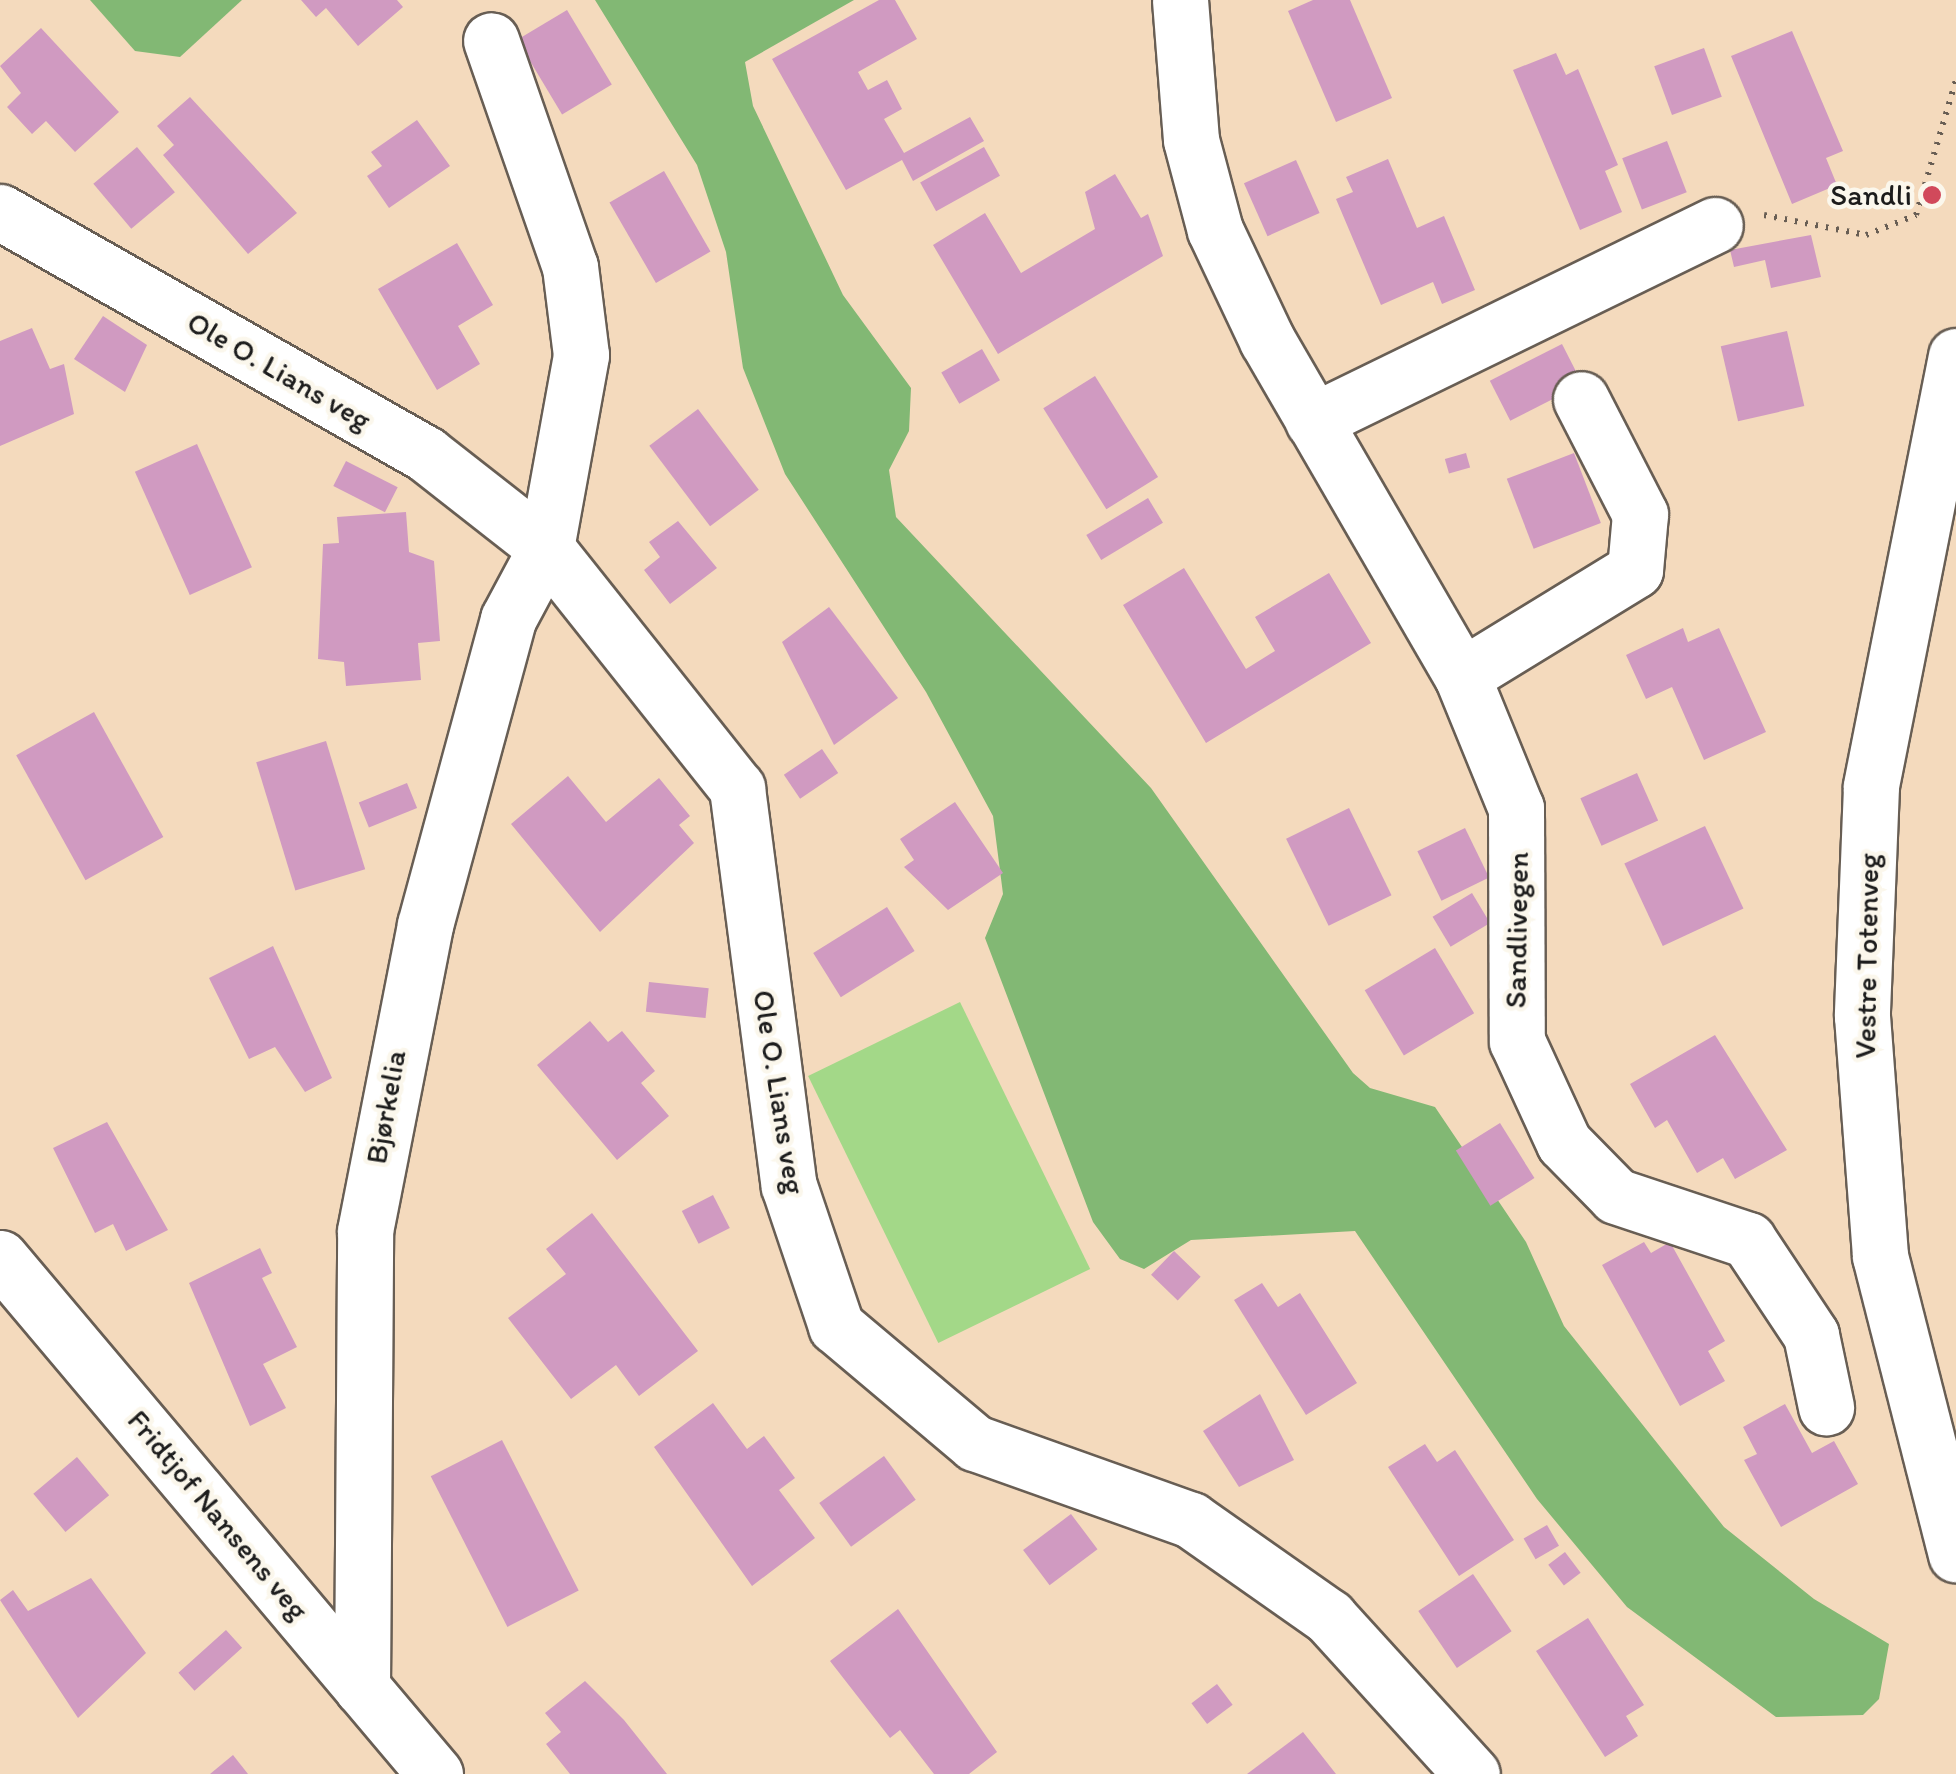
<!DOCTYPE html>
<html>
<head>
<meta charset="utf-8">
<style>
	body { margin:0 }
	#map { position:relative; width:1956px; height:1774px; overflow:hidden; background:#f4dabd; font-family:Itim,sans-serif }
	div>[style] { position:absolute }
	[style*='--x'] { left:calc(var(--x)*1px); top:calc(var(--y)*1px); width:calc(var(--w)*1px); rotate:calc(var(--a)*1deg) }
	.green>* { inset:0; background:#a3d888; transform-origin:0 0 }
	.forest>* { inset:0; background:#82b874 }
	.building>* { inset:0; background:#d09ac1; transform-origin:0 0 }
	.path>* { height:6px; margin-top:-3px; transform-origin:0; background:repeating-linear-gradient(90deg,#685e54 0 2.5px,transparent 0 10.5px) }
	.roads { filter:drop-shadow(2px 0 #685e54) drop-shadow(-2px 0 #685e54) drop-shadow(0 2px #685e54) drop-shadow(0 -2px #685e54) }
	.minor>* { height:55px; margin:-27.5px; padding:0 27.5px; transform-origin:27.5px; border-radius:27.5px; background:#fff }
	.major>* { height:55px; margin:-27.5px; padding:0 27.5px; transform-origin:27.5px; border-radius:27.5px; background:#fff }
	.dots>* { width:28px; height:28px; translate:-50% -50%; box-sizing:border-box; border:5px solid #fbf7ec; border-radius:50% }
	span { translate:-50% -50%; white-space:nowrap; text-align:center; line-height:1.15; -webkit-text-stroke:9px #fbf7ec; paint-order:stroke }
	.poi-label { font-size:30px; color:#1c1c1c }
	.right { translate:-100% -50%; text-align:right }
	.street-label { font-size:30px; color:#1c1c1c }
</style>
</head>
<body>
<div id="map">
	<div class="green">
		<div style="left:960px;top:1002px;width:297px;height:169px;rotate:64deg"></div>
	</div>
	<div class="forest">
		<div style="clip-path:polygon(90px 0,242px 0,180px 57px,135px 51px)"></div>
		<div style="clip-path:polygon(595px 0,854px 0,745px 62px,753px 106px,843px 295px,911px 388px,909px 431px,889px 470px,896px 517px,1151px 788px,1353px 1073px,1370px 1088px,1435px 1107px,1526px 1242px,1564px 1326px,1724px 1527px,1814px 1599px,1889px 1644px,1879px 1699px,1863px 1715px,1776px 1717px,1627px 1607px,1537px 1499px,1355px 1231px,1191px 1240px,1144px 1269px,1120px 1259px,1093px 1222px,985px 938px,1003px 894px,993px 816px,926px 692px,785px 474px,743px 368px,726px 252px,697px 165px)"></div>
	</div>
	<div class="building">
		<div style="clip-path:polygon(301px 0,397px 0,403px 7px,358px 46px,326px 8px,316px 17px)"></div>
		<div style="clip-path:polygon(879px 0,895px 0,917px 39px,858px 72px,868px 90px,887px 80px,902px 109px,884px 119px,904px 153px,970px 117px,984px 141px,913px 181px,902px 160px,846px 190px,772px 59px)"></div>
		<div style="clip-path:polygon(1313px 0,1350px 0,1392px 98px,1336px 122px,1288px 11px)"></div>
		<div style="left:567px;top:10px;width:87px;height:58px;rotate:59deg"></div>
		<div style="clip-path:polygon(41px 28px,119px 112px,75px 152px,46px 121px,32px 134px,7px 107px,21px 93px,0 66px)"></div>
		<div style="clip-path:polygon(1792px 31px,1843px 151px,1826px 158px,1837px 185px,1792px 204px,1731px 56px)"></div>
		<div style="left:1704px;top:48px;width:52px;height:53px;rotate:70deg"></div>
		<div style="clip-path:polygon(1556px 53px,1566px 75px,1578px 69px,1618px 165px,1605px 171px,1622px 212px,1580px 230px,1513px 70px)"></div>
		<div style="clip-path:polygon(190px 97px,297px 213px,248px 254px,163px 155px,174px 145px,157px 126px)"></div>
		<div style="clip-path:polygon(417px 120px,450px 166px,389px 208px,367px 176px,382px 166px,371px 152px)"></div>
		<div style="left:1667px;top:141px;width:55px;height:48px;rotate:69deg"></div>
		<div style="left:137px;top:147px;width:59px;height:57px;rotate:50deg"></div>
		<div style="left:984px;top:147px;width:33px;height:73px;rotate:61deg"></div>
		<div style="clip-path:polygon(1388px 159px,1417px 228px,1444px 216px,1475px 290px,1442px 304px,1433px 282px,1381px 305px,1336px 199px,1353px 192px,1346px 177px)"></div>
		<div style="left:1296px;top:160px;width:58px;height:57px;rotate:66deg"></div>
		<div style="left:664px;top:171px;width:93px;height:63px;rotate:60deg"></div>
		<div style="clip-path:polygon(1115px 174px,1141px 218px,1148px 214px,1163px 256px,998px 354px,933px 245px,985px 213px,1021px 273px,1095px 229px,1085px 192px)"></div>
		<div style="clip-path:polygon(1811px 235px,1821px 277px,1771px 288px,1765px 260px,1734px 267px,1730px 250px)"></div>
		<div style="clip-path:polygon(457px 243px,493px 305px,458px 326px,480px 364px,437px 390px,378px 289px)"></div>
		<div style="clip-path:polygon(103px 316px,147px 345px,125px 392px,74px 359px)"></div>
		<div style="clip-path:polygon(32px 328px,50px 369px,64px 364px,74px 414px,0 446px,0 341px)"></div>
		<div style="left:1787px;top:331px;width:77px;height:68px;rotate:77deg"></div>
		<div style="left:1562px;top:344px;width:45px;height:81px;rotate:63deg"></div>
		<div style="left:982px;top:349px;width:36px;height:47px;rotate:60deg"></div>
		<div style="left:1095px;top:376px;width:119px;height:61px;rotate:58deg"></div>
		<div style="left:698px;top:409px;width:101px;height:61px;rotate:53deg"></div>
		<div style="left:197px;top:444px;width:135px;height:68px;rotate:66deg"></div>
		<div style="left:1466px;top:453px;width:15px;height:22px;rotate:74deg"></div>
		<div style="left:1574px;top:453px;width:75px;height:72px;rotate:69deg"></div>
		<div style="left:346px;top:461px;width:58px;height:28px;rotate:27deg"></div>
		<div style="left:1148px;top:498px;width:29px;height:72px;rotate:59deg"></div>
		<div style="clip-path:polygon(406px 512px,409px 552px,434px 561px,440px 641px,418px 643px,421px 680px,346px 686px,344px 662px,318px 659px,323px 544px,339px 543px,337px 517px)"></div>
		<div style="clip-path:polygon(678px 521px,717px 568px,670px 604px,644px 570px,660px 557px,649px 542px)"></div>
		<div style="clip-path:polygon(1184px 568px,1246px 669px,1275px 651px,1255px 617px,1329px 573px,1371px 643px,1206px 743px,1123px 605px)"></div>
		<div style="clip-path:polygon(829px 607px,898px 698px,834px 745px,782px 642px)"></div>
		<div style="clip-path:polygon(1683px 628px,1688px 642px,1719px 628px,1766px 732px,1704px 760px,1672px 687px,1646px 699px,1626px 655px)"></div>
		<div style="left:94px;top:712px;width:143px;height:89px;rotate:61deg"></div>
		<div style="left:326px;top:741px;width:134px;height:73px;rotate:73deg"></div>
		<div style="left:822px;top:749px;width:29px;height:46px;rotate:56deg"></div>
		<div style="left:1637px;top:773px;width:52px;height:62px;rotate:66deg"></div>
		<div style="clip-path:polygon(568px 776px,606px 822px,659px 778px,690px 816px,679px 825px,694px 843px,600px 932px,511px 824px)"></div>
		<div style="left:407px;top:783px;width:27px;height:52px;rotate:68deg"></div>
		<div style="clip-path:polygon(955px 802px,1003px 873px,948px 910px,904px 867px,914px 860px,900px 839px)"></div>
		<div style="left:1349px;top:808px;width:97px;height:70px;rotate:64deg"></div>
		<div style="left:1705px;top:826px;width:91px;height:89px;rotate:65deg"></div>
		<div style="left:1465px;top:828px;width:55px;height:53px;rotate:64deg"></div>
		<div style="left:1472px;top:893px;width:35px;height:46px;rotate:59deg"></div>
		<div style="left:887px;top:907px;width:52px;height:87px;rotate:58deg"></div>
		<div style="clip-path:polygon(273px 946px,332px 1078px,305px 1092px,275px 1047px,249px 1059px,209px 978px)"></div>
		<div style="left:1435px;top:948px;width:76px;height:82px;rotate:59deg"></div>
		<div style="left:649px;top:982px;width:60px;height:30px;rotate:6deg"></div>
		<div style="clip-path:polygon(590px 1021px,608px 1042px,622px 1031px,655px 1071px,641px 1083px,669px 1116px,617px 1160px,537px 1065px)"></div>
		<div style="clip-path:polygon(1715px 1035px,1787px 1150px,1735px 1179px,1723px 1158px,1697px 1173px,1667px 1120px,1655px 1128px,1630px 1084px)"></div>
		<div style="clip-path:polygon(107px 1122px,168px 1230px,126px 1251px,113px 1224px,95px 1233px,53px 1148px)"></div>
		<div style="left:1500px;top:1123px;width:65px;height:52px;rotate:58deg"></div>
		<div style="left:713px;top:1195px;width:37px;height:35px;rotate:63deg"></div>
		<div style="clip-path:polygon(592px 1213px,698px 1351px,639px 1396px,616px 1365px,571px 1399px,508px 1318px,566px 1274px,546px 1249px)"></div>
		<div style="clip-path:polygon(1644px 1242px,1651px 1253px,1670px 1242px,1725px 1341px,1708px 1351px,1725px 1381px,1680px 1406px,1602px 1265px)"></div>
		<div style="clip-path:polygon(260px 1248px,272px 1273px,262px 1278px,297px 1347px,263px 1364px,286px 1408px,250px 1426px,189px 1283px)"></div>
		<div style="left:1174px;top:1251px;width:37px;height:33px;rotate:44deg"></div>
		<div style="clip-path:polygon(1262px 1283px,1278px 1307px,1300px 1293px,1357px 1383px,1306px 1415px,1234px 1300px)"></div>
		<div style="clip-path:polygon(1260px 1394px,1294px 1460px,1239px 1487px,1203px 1431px)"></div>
		<div style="clip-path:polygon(713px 1403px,747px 1449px,764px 1436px,795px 1478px,779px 1490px,815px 1538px,752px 1586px,654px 1447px)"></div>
		<div style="clip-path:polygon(1785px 1404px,1812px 1453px,1834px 1441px,1858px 1484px,1781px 1527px,1744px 1460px,1757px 1454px,1743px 1427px)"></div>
		<div style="left:502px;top:1440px;width:169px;height:80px;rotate:63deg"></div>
		<div style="clip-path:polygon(1425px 1444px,1437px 1462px,1455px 1450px,1514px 1540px,1459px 1576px,1388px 1467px)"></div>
		<div style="left:884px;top:1456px;width:54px;height:80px;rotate:54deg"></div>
		<div style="left:77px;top:1457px;width:50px;height:57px;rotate:50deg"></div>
		<div style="left:1071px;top:1514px;width:44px;height:60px;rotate:53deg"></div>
		<div style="left:1547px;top:1525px;width:24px;height:27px;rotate:60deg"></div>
		<div style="left:1565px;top:1552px;width:26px;height:21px;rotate:53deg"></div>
		<div style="left:1473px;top:1574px;width:69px;height:66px;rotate:56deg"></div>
		<div style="clip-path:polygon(91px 1578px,146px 1653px,78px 1718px,0 1600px,13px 1590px,28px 1611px)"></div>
		<div style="clip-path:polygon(898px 1609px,997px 1752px,969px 1774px,934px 1774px,900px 1730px,890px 1738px,830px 1661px)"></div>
		<div style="clip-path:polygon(1588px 1618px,1644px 1705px,1626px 1716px,1638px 1736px,1605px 1757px,1536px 1651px)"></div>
		<div style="left:226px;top:1630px;width:24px;height:64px;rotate:48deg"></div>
		<div style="clip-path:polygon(585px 1681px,624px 1720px,667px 1774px,570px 1774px,546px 1744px,561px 1732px,545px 1713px)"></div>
		<div style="left:1217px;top:1684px;width:26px;height:32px;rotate:53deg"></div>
		<div style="clip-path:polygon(1303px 1732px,1336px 1774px,1247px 1774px)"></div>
		<div style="clip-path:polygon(233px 1755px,248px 1774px,210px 1774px)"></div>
	</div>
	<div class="path">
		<div style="--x:1764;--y:215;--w:104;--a:11.1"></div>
		<div style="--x:1866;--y:235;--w:54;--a:-21.8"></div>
		<div style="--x:1916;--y:215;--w:141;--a:-73.5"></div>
	</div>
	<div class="roads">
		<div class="minor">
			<div style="--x:1180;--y:0;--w:140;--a:85.5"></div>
			<div style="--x:1191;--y:140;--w:93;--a:75.1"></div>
			<div style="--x:1215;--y:230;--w:122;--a:64.7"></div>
			<div style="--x:1267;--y:340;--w:388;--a:59.9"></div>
			<div style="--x:1462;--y:676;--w:143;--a:67.8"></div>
			<div style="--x:1516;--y:808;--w:233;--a:89.8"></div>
			<div style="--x:1517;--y:1041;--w:112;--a:65.3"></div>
			<div style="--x:1564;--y:1143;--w:74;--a:45.5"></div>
			<div style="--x:1616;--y:1196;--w:139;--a:18.4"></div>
			<div style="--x:1748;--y:1240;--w:114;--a:56.4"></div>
			<div style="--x:1811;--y:1335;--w:74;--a:78.2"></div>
			<div style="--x:0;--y:212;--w:490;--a:29.6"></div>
			<div style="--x:426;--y:454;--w:152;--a:38.1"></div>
			<div style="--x:546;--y:548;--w:307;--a:51.5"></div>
			<div style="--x:737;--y:788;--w:401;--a:82.6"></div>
			<div style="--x:789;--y:1186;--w:148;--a:71.4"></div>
			<div style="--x:836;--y:1326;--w:182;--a:40.1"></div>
			<div style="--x:975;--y:1443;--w:229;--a:19.6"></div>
			<div style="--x:1191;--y:1520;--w:169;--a:35.1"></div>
			<div style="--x:1329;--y:1617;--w:212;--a:47.7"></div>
			<div style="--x:1313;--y:421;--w:447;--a:-26"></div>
			<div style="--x:1462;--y:676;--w:203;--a:-31.5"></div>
			<div style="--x:1635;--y:570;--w:56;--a:-84.9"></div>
			<div style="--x:1640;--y:514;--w:129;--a:-117.2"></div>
			<div style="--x:0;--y:1258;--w:675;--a:49.87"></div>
			<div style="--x:362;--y:1688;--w:457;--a:-89.6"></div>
			<div style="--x:365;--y:1231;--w:312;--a:-78.9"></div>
			<div style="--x:425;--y:925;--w:317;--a:-74.8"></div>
			<div style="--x:508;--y:619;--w:81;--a:-61.8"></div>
			<div style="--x:546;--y:548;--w:196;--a:-79.7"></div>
			<div style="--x:581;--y:355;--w:89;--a:-97.1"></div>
			<div style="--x:570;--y:267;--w:240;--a:-109.2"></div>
		</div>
		<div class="major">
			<div style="--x:1956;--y:356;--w:439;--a:101.2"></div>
			<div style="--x:1871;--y:787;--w:229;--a:92.3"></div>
			<div style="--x:1862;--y:1016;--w:241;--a:85.7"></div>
			<div style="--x:1880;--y:1256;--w:308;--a:75.7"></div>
		</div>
	</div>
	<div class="dots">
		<div style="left:1932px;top:195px;background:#d1495b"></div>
	</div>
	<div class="poi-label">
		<span class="right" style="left:1912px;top:195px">Sandli</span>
	</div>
	<div class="street-label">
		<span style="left:279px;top:371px;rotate:30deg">Ole O. Lians veg</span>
		<span style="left:1517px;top:930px;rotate:-89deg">Sandlivegen</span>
		<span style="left:1867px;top:956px;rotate:-89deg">Vestre Totenveg</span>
		<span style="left:779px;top:1092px;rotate:81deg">Ole O. Lians veg</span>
		<span style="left:386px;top:1107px;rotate:-80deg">Bjørkelia</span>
		<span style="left:218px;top:1515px;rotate:50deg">Fridtjof Nansens veg</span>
	</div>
</div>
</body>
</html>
